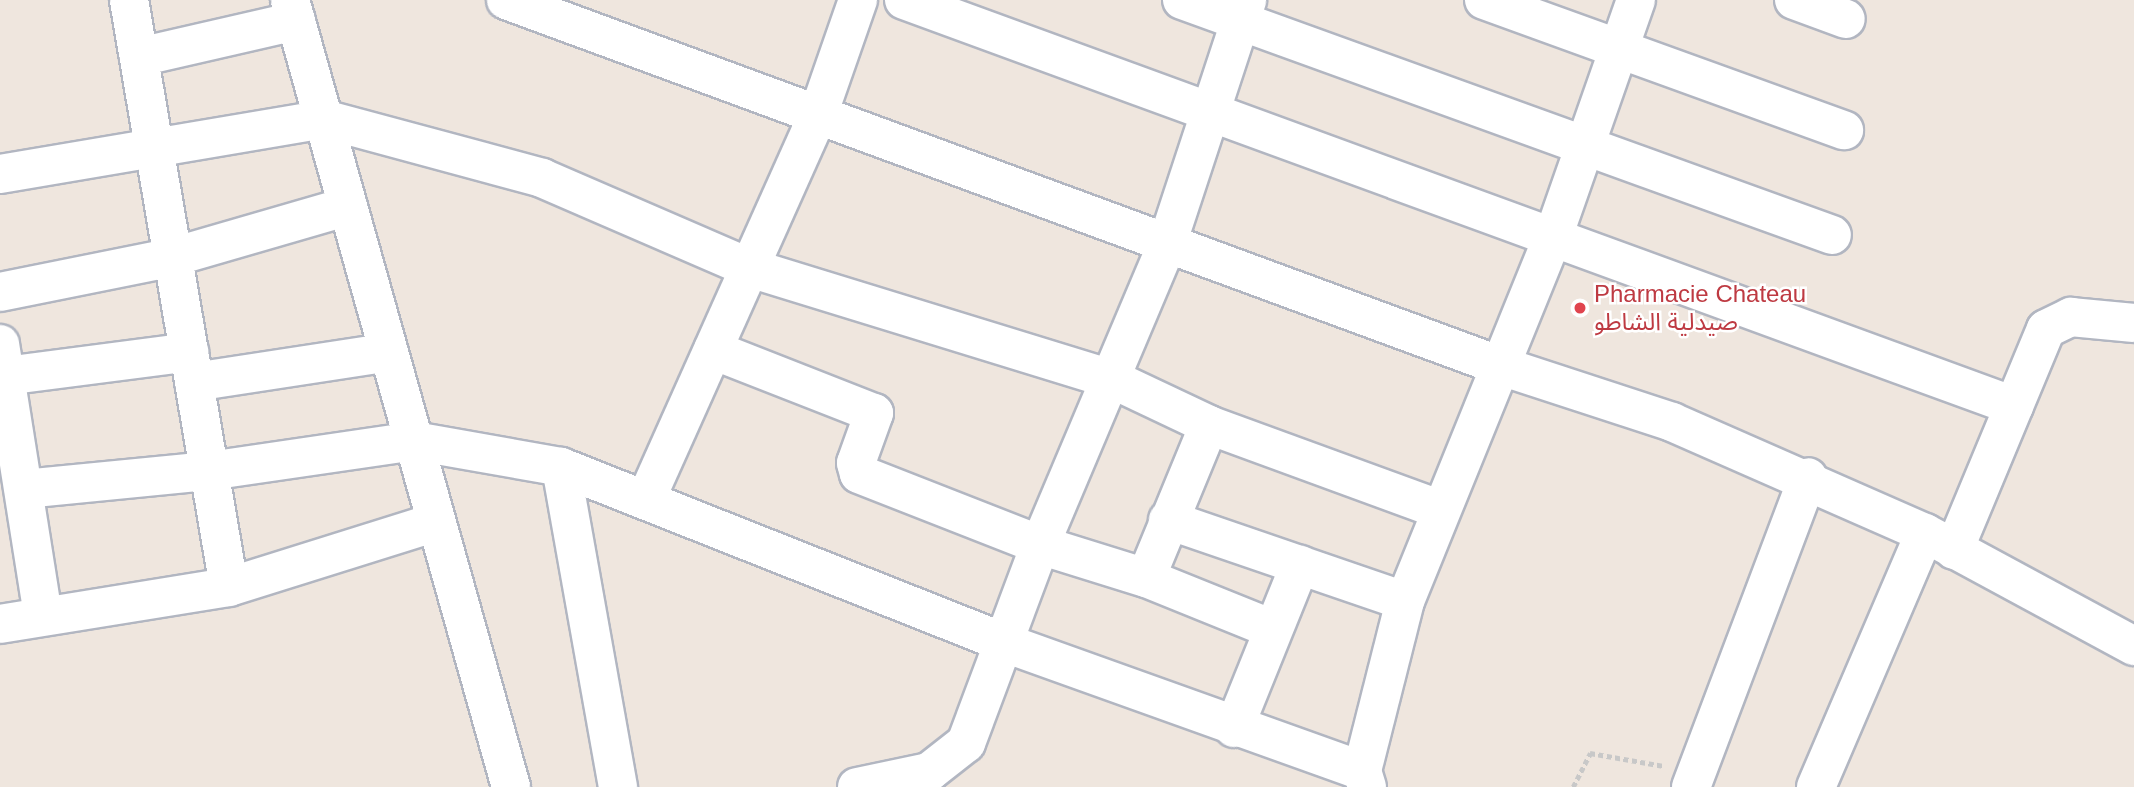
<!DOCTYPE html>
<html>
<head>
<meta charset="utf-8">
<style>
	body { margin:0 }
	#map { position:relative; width:2134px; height:787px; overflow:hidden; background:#efe6de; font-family:Arial,"Noto Sans Arabic",sans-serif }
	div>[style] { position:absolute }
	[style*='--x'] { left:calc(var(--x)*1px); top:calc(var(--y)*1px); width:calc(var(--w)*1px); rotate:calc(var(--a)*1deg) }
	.path>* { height:4.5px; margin-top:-2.25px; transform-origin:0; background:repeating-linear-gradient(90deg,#c8c8c8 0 5px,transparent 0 8.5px) }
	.roads { filter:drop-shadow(2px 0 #b2b6c1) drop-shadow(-2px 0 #b2b6c1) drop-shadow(0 2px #b2b6c1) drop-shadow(0 -2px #b2b6c1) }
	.minor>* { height:38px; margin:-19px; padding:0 19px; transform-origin:19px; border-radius:19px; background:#fff }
	.dots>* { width:19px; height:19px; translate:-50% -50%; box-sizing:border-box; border:4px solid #fff; border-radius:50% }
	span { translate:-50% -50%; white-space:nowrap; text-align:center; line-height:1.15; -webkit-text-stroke:5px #fff; paint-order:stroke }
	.health-label { font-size:24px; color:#be3a42 }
	.left { translate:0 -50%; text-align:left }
</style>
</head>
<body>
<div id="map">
	<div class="path">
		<div style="--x:1573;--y:787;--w:38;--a:-63"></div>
		<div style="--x:1590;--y:753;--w:75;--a:10"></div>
	</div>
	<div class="roads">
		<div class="minor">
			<div style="--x:129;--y:0;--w:595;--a:80.33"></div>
			<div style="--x:290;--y:0;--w:817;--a:74.31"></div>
			<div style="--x:506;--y:0;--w:1057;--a:20.2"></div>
			<div style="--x:1498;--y:365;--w:183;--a:18.1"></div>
			<div style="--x:1672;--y:422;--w:276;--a:23.7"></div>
			<div style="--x:1925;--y:533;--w:238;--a:28.4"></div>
			<div style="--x:904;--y:0;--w:1182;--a:20.09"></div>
			<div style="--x:1182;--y:0;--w:691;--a:19.88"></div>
			<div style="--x:1484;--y:0;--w:383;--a:19.9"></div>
			<div style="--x:1794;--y:0;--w:55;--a:20.1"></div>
			<div style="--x:139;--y:57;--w:161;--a:-12.9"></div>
			<div style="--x:0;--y:174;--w:329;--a:-9.6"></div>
			<div style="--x:324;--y:119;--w:226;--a:15.1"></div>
			<div style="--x:542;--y:178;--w:227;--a:23.4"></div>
			<div style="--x:750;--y:268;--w:381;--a:17.1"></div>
			<div style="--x:1114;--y:380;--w:105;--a:25.3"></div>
			<div style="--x:1209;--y:425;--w:244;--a:20.1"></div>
			<div style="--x:0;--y:292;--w:177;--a:-11.4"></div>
			<div style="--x:173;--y:257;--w:182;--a:-16.2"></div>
			<div style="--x:0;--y:344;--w:275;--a:81"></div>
			<div style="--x:713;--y:350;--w:173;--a:21.4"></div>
			<div style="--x:874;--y:413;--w:53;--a:109.8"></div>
			<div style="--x:856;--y:463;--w:11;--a:75"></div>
			<div style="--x:859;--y:474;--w:194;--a:21.4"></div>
			<div style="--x:1040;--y:545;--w:111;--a:17.3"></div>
			<div style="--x:5;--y:376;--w:186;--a:-7.4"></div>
			<div style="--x:194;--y:382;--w:197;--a:-8.7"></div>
			<div style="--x:1209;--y:425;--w:165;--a:112.4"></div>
			<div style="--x:1146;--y:578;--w:136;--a:22"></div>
			<div style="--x:561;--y:467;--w:325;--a:79.9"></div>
			<div style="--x:24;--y:489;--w:186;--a:-5.6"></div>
			<div style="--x:209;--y:471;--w:207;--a:-8.3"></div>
			<div style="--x:414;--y:441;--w:149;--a:10"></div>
			<div style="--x:561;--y:467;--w:478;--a:21.6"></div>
			<div style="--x:1005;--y:643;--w:379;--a:19.7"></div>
			<div style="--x:647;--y:497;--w:422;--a:-65.9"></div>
			<div style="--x:819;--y:112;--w:119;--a:-70.8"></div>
			<div style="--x:1168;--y:520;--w:250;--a:18.9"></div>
			<div style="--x:1954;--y:550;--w:239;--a:-67.4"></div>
			<div style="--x:2046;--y:329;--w:28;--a:-26"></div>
			<div style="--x:2071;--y:317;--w:63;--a:5.4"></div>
			<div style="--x:0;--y:624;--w:232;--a:-9.2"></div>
			<div style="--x:229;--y:587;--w:217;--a:-17.4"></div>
			<div style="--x:1234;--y:728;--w:176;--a:-68"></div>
			<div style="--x:857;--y:787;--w:74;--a:-11.8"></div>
			<div style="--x:929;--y:772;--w:47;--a:-38.1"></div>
			<div style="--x:966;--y:743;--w:211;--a:-69.5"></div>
			<div style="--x:1040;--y:545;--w:327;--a:-67.1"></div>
			<div style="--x:1167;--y:244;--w:257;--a:-71.8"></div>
			<div style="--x:1367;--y:787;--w:17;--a:-107"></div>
			<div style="--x:1362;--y:771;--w:175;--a:-75.8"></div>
			<div style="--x:1405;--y:601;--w:393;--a:-67.9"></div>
			<div style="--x:1553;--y:237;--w:251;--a:-70.7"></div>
			<div style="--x:1691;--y:787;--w:331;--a:-69.3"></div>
			<div style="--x:1816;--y:787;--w:276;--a:-66.8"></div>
		</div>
	</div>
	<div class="dots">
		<div style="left:1580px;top:308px;background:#e0444e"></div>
	</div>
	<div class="health-label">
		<span class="left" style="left:1594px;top:308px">Pharmacie Chateau<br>صيدلية الشاطو</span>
	</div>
</div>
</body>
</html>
